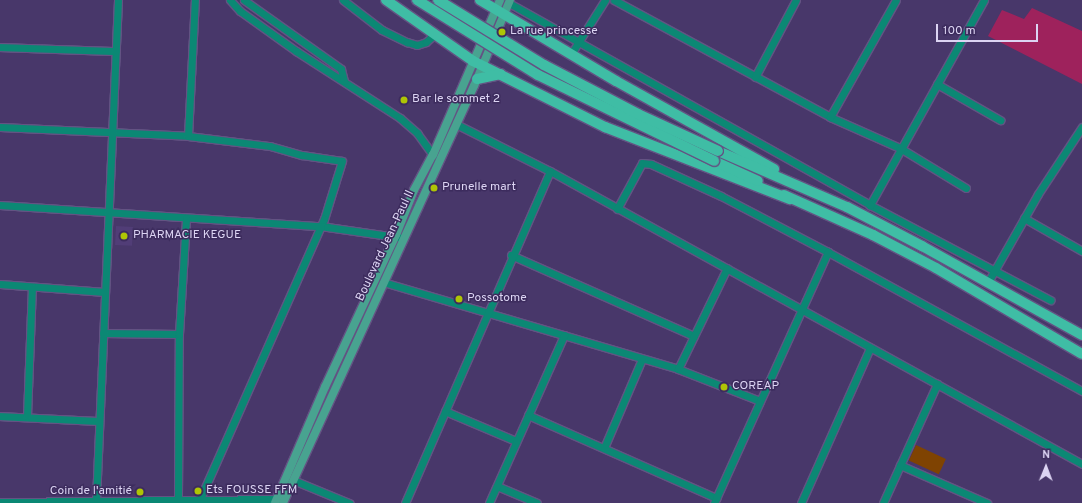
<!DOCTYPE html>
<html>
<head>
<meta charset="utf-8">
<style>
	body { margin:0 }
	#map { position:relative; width:1082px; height:503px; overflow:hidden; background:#48376a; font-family:Overpass,sans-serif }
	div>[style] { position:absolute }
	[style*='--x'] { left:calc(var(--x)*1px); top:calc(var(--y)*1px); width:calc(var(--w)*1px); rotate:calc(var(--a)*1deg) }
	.built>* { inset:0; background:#513d77; transform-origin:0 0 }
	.green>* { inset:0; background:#7f4302; transform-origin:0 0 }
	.water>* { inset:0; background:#9e225c }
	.roads { filter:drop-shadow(1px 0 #635383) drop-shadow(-1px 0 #635383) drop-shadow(0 1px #635383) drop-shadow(0 -1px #635383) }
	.minor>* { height:7px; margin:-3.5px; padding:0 3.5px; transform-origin:3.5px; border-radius:3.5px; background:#0b8874 }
	.secondary>* { height:8px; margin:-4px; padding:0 4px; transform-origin:4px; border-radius:4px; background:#48a390 }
	.primary>* { height:10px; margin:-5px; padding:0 5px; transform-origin:5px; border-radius:5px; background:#3fbda5 }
	.bridges { filter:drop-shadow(1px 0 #635383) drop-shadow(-1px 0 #635383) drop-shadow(0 1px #635383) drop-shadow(0 -1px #635383) }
	.primary-bridge>* { height:10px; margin:-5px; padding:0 5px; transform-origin:5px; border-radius:5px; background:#3fbda5 }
	.dots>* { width:11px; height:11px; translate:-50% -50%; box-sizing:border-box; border:2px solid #3d2c5e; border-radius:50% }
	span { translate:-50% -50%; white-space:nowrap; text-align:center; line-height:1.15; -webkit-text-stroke:3px #3d2c5e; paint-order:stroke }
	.poi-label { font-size:12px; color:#dcd4f3 }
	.left { translate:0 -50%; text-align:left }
	.right { translate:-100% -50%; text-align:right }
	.street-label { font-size:12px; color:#dcd4f3 }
	.north { position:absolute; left:1026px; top:447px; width:40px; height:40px; -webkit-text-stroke:3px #3d2c5e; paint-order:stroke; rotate:1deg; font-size:11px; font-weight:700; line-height:16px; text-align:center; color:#dcd4f3 }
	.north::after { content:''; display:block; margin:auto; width:14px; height:18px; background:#dcd4f3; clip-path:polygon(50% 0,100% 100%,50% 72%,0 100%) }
	.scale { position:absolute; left:936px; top:24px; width:102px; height:18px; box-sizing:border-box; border:2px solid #dcd4f3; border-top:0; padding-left:5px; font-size:12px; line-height:14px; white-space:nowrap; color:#dcd4f3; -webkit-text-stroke:3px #3d2c5e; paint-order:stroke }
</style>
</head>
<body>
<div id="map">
	<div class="built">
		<div style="left:116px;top:226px;width:17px;height:19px;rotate:3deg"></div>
	</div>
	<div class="green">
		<div style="left:916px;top:445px;width:33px;height:17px;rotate:25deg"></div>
	</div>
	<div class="water">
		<div style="clip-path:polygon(1032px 8px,1082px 31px,1082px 84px,988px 36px,1002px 10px,1024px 19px)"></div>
	</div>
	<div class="roads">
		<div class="minor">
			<div style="--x:230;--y:0;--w:15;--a:48"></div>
			<div style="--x:240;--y:11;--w:69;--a:35.5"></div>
			<div style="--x:296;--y:51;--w:124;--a:32.8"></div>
			<div style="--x:400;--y:118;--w:23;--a:41"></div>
			<div style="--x:417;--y:133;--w:27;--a:54"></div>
			<div style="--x:244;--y:0;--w:119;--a:35.4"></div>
			<div style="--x:341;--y:69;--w:12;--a:76"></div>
			<div style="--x:343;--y:0;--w:49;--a:37.6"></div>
			<div style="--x:382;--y:30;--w:28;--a:26"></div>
			<div style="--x:407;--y:42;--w:10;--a:17"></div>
			<div style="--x:417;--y:45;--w:9;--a:-18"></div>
			<div style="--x:426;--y:42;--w:12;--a:-42"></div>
			<div style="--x:614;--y:0;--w:246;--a:28.4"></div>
			<div style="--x:830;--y:117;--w:77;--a:23.9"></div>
			<div style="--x:900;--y:148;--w:77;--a:31.2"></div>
			<div style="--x:984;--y:0;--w:235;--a:119.1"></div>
			<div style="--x:870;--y:205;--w:204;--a:27.8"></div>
			<div style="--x:509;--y:3;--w:414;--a:29.2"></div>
			<div style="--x:0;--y:47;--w:116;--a:2"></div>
			<div style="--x:571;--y:54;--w:64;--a:-57.8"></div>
			<div style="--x:755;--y:77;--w:87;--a:-62"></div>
			<div style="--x:937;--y:84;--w:73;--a:29.7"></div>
			<div style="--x:830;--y:117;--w:134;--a:-60.6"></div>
			<div style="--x:456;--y:124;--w:105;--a:26.6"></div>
			<div style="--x:550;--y:171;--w:607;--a:28.84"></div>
			<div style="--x:0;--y:127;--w:188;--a:2.7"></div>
			<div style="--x:188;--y:136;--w:83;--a:7"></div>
			<div style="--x:270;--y:146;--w:33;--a:16"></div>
			<div style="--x:302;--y:155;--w:40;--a:8.5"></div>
			<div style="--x:342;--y:161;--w:61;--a:107.2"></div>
			<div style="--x:324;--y:219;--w:306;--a:113.9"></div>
			<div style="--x:188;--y:136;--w:136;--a:-87.1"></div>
			<div style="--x:0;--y:205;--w:328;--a:3.8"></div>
			<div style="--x:327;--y:227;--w:77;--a:8.2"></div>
			<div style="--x:617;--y:209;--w:52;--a:-61.5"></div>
			<div style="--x:642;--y:163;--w:9;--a:6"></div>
			<div style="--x:651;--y:164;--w:77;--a:24.6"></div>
			<div style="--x:721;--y:196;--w:121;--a:27.6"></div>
			<div style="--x:828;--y:252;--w:290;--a:28.7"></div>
			<div style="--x:1024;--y:218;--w:67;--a:29.6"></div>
			<div style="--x:511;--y:255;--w:200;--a:23.9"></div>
			<div style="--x:383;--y:282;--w:308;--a:16.4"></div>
			<div style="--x:678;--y:369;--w:88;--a:21.3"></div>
			<div style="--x:988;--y:282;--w:101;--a:-60.4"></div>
			<div style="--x:1038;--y:194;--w:80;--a:-56.7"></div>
			<div style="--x:0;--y:284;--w:105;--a:4.4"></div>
			<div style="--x:103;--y:333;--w:76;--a:0.8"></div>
			<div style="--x:678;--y:369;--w:112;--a:-64.1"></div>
			<div style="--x:445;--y:411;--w:77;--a:22.9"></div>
			<div style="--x:528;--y:415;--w:206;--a:23.8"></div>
			<div style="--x:0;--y:416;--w:99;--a:2.9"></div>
			<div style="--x:27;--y:416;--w:129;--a:-87.8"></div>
			<div style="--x:604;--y:448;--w:97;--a:-66.9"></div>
			<div style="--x:900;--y:465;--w:95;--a:23.6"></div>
			<div style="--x:293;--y:480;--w:61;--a:22.3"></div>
			<div style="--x:497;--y:486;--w:43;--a:23"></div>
			<div style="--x:178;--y:499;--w:165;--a:-89.7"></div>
			<div style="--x:179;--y:334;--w:116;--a:-86.5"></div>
			<div style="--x:96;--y:500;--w:500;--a:-87.48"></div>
			<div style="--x:0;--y:502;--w:282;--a:-0.6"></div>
			<div style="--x:405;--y:503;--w:362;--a:-66.4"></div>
			<div style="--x:489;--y:503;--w:184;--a:-65.9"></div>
			<div style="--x:714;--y:503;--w:276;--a:-65.6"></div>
			<div style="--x:801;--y:503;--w:170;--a:-66"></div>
			<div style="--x:883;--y:503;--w:131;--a:-65.6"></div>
		</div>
		<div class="secondary">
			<div style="--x:275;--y:503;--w:126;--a:-66.7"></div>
			<div style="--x:325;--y:387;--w:168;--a:-65"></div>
			<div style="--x:396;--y:235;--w:48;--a:-68.2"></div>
			<div style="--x:414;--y:190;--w:40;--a:-62"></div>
			<div style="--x:433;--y:155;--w:169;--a:-66.6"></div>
			<div style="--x:283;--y:503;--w:459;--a:-65.4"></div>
			<div style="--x:474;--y:86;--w:93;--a:-67.3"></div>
		</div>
		<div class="primary">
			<div style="--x:386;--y:0;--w:106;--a:35"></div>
			<div style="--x:473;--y:61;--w:148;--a:26.6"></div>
			<div style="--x:605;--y:127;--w:199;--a:21.3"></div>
			<div style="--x:480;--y:0;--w:158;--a:30.8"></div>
			<div style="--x:616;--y:81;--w:181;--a:29.1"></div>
			<div style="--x:477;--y:79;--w:24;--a:-12"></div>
			<div style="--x:718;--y:151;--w:141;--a:23.5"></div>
			<div style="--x:847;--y:207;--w:85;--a:27.5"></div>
			<div style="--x:922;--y:246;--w:183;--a:29.1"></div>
			<div style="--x:714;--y:161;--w:48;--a:24.4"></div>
			<div style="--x:784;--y:195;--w:98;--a:24.2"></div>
			<div style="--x:873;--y:235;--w:71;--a:27.6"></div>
			<div style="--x:936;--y:268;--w:169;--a:30.5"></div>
		</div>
	</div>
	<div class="bridges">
		<div class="primary-bridge">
			<div style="--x:417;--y:0;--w:142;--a:31.8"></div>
			<div style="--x:538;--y:75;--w:196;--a:26"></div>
			<div style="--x:438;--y:0;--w:124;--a:31.5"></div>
			<div style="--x:544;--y:65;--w:106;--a:27.5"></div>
			<div style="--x:638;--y:114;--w:88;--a:24.8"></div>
		</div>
	</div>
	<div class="dots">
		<div style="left:502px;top:32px;background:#afc505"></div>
		<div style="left:404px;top:100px;background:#afc505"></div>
		<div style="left:434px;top:188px;background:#afc505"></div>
		<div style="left:124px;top:236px;background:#afc505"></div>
		<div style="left:459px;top:299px;background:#afc505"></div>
		<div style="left:724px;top:387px;background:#afc505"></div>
		<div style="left:198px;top:491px;background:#afc505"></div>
		<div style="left:140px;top:492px;background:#afc505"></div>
	</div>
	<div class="poi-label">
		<span class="left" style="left:510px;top:32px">La rue princesse</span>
		<span class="left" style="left:412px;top:100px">Bar le sommet 2</span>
		<span class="left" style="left:442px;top:188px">Prunelle mart</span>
		<span class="left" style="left:133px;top:236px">PHARMACIE KEGUE</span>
		<span class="left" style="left:467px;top:299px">Possotome</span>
		<span class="left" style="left:732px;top:387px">COREAP</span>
		<span class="left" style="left:206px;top:491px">Ets FOUSSE FFM</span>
		<span class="right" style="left:132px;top:492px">Coin de l'amitié</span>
	</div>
	<div class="street-label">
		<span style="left:386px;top:246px;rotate:-65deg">Boulevard Jean-Paul II</span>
	</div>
	<div class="north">N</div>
	<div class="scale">100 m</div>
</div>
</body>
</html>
